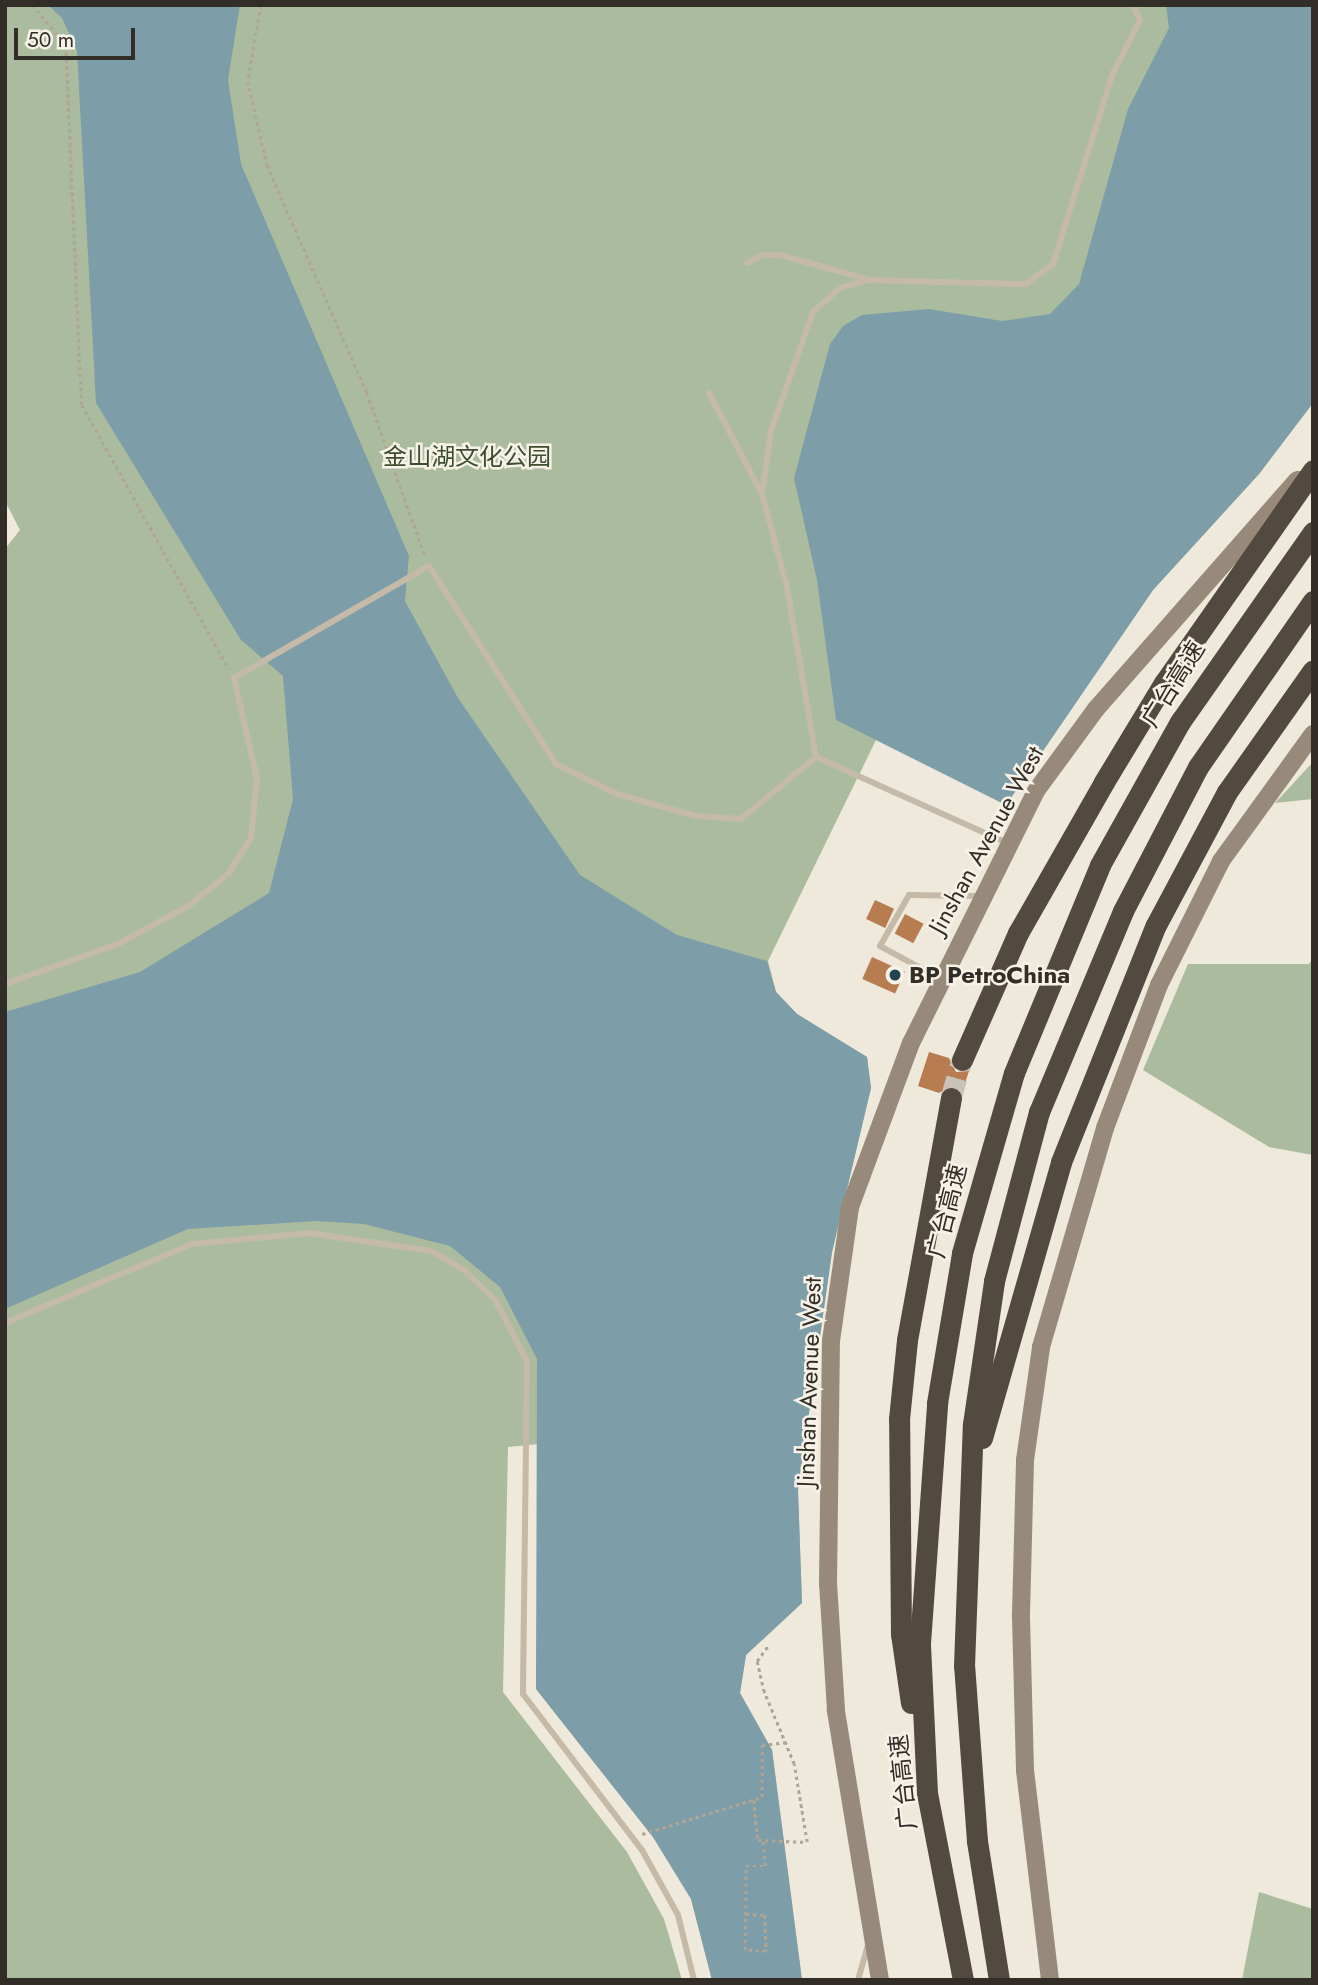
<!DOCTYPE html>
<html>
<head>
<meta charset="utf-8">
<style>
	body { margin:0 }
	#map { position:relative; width:1318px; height:1985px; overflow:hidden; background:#eee9db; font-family:Jost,"Noto Sans SC",sans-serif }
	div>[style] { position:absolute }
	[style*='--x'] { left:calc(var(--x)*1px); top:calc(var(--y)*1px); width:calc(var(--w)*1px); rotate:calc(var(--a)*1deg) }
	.green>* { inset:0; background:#abbb9d }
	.water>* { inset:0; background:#7d9ea8 }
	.building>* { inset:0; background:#b77c50; transform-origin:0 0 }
	.motorway-tunnel>* { height:21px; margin-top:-10.5px; transform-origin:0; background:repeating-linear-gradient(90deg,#c9c3b7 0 21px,transparent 0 31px) }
	.path>* { height:2.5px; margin-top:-1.25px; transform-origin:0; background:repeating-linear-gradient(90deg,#b0a593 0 3.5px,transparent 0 7px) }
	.service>* { height:6px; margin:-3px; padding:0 3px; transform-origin:3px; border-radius:3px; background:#c5baa8 }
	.secondary>* { height:18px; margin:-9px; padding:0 9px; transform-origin:9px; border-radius:9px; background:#988a7a }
	.motorway>* { height:21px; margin:-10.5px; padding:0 10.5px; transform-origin:10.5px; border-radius:10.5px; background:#524940 }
	.dots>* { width:19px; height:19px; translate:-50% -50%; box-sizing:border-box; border:4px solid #f7f2e7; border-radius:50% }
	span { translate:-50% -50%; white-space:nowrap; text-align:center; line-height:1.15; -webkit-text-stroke:5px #f7f2e7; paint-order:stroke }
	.park-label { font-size:24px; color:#3d4e2e }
	.street-label { font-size:24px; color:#332d27 }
	.poi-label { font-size:24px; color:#332d27; font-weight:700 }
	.left { translate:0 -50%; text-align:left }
	.frame { position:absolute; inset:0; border:7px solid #332d27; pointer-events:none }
	.scale { position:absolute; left:14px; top:28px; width:121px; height:32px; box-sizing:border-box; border:4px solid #332d27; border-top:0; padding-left:9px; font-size:21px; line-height:24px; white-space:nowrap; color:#332d27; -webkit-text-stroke:5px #f7f2e7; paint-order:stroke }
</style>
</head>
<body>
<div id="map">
	<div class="green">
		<div style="clip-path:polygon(5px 5px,1313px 5px,1313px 403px,1259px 474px,1153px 590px,1006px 805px,876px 740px,768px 961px,776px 992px,797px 1014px,867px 1057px,871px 1088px,832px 1252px,798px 1490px,802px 1603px,746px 1655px,740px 1693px,772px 1750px,802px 1980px,712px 1980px,691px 1899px,653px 1837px,536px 1689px,539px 1444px,508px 1447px,503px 1692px,627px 1852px,664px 1919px,682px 1980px,5px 1980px,5px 549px,20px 530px,5px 501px)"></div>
		<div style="clip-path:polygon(1313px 762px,1313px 799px,1275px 803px)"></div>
		<div style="clip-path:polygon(1313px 958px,1313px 1155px,1269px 1147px,1143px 1070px,1188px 964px,1309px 964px)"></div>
		<div style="clip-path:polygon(1259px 1892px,1313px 1909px,1313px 1980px,1242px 1980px)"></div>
	</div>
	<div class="water">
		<div style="clip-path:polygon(48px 5px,240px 5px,228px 80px,241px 164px,409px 556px,405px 601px,458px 698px,580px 875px,677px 935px,767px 961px,776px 992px,797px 1014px,867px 1057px,871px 1088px,832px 1252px,798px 1490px,802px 1603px,746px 1655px,740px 1693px,772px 1750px,802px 1980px,712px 1980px,691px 1899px,653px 1837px,536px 1689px,537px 1359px,500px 1287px,450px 1246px,364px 1224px,316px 1221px,188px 1229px,5px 1309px,5px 1012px,140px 972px,269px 893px,293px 799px,283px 676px,241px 640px,96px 403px,77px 51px,62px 18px)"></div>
		<div style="clip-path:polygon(1166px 5px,1313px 5px,1313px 403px,1259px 474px,1153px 590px,1006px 805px,836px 720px,817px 580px,794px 478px,830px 344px,843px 326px,862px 315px,929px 309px,1002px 321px,1050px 314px,1079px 284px,1128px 109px,1169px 28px)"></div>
	</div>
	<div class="building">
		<div style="left:875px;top:900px;width:21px;height:21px;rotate:25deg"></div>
		<div style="left:905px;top:914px;width:21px;height:22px;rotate:28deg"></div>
		<div style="left:872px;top:957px;width:36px;height:24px;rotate:24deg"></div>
		<div style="clip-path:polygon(929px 1052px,949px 1058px,956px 1072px,969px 1071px,962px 1092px,953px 1085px,939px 1093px,918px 1086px)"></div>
	</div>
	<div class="motorway-tunnel">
		<div style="--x:951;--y:1098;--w:40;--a:-74"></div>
	</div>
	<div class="path">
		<div style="--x:33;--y:5;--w:52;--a:50.5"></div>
		<div style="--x:66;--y:45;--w:360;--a:87.5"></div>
		<div style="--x:82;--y:405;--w:302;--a:60.9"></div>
		<div style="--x:261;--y:5;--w:77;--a:99.7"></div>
		<div style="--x:248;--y:81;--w:86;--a:77.3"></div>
		<div style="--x:267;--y:165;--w:249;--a:66.3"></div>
		<div style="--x:367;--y:393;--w:173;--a:70.4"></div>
		<div style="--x:754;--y:1800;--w:40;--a:84.3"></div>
		<div style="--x:758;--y:1840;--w:49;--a:2.3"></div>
		<div style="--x:807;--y:1842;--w:79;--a:-99.5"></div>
		<div style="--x:794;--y:1764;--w:78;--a:-112.6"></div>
		<div style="--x:764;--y:1692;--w:32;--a:-103"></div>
		<div style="--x:757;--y:1661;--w:19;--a:-54"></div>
		<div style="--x:642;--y:1834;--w:126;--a:-17.1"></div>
		<div style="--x:762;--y:1797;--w:52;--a:-90"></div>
		<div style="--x:762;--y:1745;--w:25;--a:-7"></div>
		<div style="--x:746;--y:1914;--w:19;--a:3"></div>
		<div style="--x:765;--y:1915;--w:36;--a:88"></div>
		<div style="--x:766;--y:1951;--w:21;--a:-177"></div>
		<div style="--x:745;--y:1950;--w:84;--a:-89.3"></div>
		<div style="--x:746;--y:1866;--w:19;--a:0"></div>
		<div style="--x:765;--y:1866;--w:25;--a:-95"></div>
	</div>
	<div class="service">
		<div style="--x:747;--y:263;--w:17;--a:-28"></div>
		<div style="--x:762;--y:255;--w:19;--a:0"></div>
		<div style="--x:781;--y:255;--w:88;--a:15.8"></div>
		<div style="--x:709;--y:393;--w:114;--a:62.3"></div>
		<div style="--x:816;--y:757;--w:209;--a:24.2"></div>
		<div style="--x:939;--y:978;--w:67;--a:-151.5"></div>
		<div style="--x:880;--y:946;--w:59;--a:-60.4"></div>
		<div style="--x:909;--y:895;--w:71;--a:0.8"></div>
		<div style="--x:5;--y:984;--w:120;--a:-19.5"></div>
		<div style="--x:118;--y:944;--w:82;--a:-28.4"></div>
		<div style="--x:190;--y:905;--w:49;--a:-39.2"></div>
		<div style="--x:228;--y:874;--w:43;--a:-57.4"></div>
		<div style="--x:251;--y:838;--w:59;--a:-84.2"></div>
		<div style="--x:257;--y:779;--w:104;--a:-102.8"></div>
		<div style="--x:234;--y:678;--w:225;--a:-29.9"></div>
		<div style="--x:429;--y:566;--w:235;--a:57.3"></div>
		<div style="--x:556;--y:764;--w:68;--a:26.2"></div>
		<div style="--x:617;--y:794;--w:82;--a:15.6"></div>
		<div style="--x:696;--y:816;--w:45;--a:3.8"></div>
		<div style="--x:741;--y:819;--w:97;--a:-39.6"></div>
		<div style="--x:816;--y:757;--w:172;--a:-99.7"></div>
		<div style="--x:787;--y:587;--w:96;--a:-105"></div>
		<div style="--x:762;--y:494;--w:64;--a:-81.9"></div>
		<div style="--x:771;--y:431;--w:126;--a:-70.6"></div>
		<div style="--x:813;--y:312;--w:36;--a:-42"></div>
		<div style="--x:840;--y:288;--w:29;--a:-16"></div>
		<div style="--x:868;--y:280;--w:158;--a:1.5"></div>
		<div style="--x:1026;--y:284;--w:34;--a:-37"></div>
		<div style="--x:1053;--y:264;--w:200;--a:-72.6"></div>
		<div style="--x:1113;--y:73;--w:59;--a:-63"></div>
		<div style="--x:1140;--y:20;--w:17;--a:-115"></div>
		<div style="--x:5;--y:1323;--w:203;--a:-22.9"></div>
		<div style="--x:192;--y:1244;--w:118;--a:-5.4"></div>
		<div style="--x:309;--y:1233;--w:123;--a:8.4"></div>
		<div style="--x:431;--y:1251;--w:39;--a:30"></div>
		<div style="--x:465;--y:1271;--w:42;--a:44"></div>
		<div style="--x:495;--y:1300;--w:69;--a:62.3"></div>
		<div style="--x:527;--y:1361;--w:333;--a:90.7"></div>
		<div style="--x:523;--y:1694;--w:196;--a:52.7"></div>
		<div style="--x:642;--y:1850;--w:74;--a:61"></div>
		<div style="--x:678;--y:1915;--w:67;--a:76.2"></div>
		<div style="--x:858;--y:1980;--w:36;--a:-74"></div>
	</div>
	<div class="secondary">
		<div style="--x:880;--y:1980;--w:274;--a:-99.3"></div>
		<div style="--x:836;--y:1710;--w:126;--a:-93.6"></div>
		<div style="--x:828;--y:1584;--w:243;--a:-89.3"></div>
		<div style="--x:831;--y:1341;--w:135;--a:-81.9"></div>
		<div style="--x:850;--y:1207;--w:175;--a:-69.6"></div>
		<div style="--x:911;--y:1043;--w:281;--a:-63.6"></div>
		<div style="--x:1036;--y:791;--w:102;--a:-53.8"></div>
		<div style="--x:1096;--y:709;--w:305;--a:-48.7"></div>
		<div style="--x:1050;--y:1980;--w:211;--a:-96.8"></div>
		<div style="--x:1025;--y:1770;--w:156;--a:-91.5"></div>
		<div style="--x:1021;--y:1614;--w:154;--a:-88.5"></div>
		<div style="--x:1025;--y:1460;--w:114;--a:-81.9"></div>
		<div style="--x:1041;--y:1347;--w:228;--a:-73.7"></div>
		<div style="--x:1105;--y:1128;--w:153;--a:-69.3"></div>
		<div style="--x:1159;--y:985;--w:139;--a:-63.4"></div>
		<div style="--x:1221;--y:861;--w:157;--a:-54.1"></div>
	</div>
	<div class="motorway">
		<div style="--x:962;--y:1060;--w:139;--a:-66.2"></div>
		<div style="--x:1018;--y:933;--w:174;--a:-60.3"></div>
		<div style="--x:1104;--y:782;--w:116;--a:-58.8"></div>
		<div style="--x:1164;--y:683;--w:260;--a:-55"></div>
		<div style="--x:982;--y:1438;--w:287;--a:-74"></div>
		<div style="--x:1061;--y:1162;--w:255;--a:-68.2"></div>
		<div style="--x:1156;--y:925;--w:151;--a:-61.9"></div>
		<div style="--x:1227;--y:792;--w:149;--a:-54.8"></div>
		<div style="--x:911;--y:1703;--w:70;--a:-98.2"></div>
		<div style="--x:901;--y:1634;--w:215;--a:-90.5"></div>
		<div style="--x:899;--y:1419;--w:79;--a:-84.2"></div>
		<div style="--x:907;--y:1340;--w:246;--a:-79.7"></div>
		<div style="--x:963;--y:1980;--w:190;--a:-100.9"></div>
		<div style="--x:927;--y:1793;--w:150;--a:-92.7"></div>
		<div style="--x:920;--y:1643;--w:241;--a:-85.9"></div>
		<div style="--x:937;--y:1403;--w:152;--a:-80.5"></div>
		<div style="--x:962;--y:1253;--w:187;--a:-73.9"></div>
		<div style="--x:1014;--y:1073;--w:225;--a:-67.5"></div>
		<div style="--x:1100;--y:865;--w:164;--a:-60.8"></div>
		<div style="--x:1180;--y:722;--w:232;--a:-55"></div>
		<div style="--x:999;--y:1980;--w:141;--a:-99"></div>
		<div style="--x:977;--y:1841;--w:175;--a:-94.2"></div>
		<div style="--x:964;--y:1666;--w:242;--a:-87.9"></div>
		<div style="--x:973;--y:1424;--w:145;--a:-81.6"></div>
		<div style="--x:994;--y:1281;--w:175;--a:-75.1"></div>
		<div style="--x:1039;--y:1112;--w:218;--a:-67.3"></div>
		<div style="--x:1123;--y:911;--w:162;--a:-62.5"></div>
		<div style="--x:1198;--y:767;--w:202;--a:-55.3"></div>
	</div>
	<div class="dots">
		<div style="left:895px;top:975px;background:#22444f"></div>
	</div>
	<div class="park-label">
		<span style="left:467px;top:457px">金山湖文化公园</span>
	</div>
	<div class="street-label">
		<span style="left:1173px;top:684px;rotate:-58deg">广台高速</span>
		<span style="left:986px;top:840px;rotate:-61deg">Jinshan Avenue West</span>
		<span style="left:947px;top:1211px;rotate:-76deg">广台高速</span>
		<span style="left:809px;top:1382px;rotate:-88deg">Jinshan Avenue West</span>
		<span style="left:903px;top:1782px;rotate:-96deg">广台高速</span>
	</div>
	<div class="poi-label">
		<span class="left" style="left:909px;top:975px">BP PetroChina</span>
	</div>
	<div class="frame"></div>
	<div class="scale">50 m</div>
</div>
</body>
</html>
